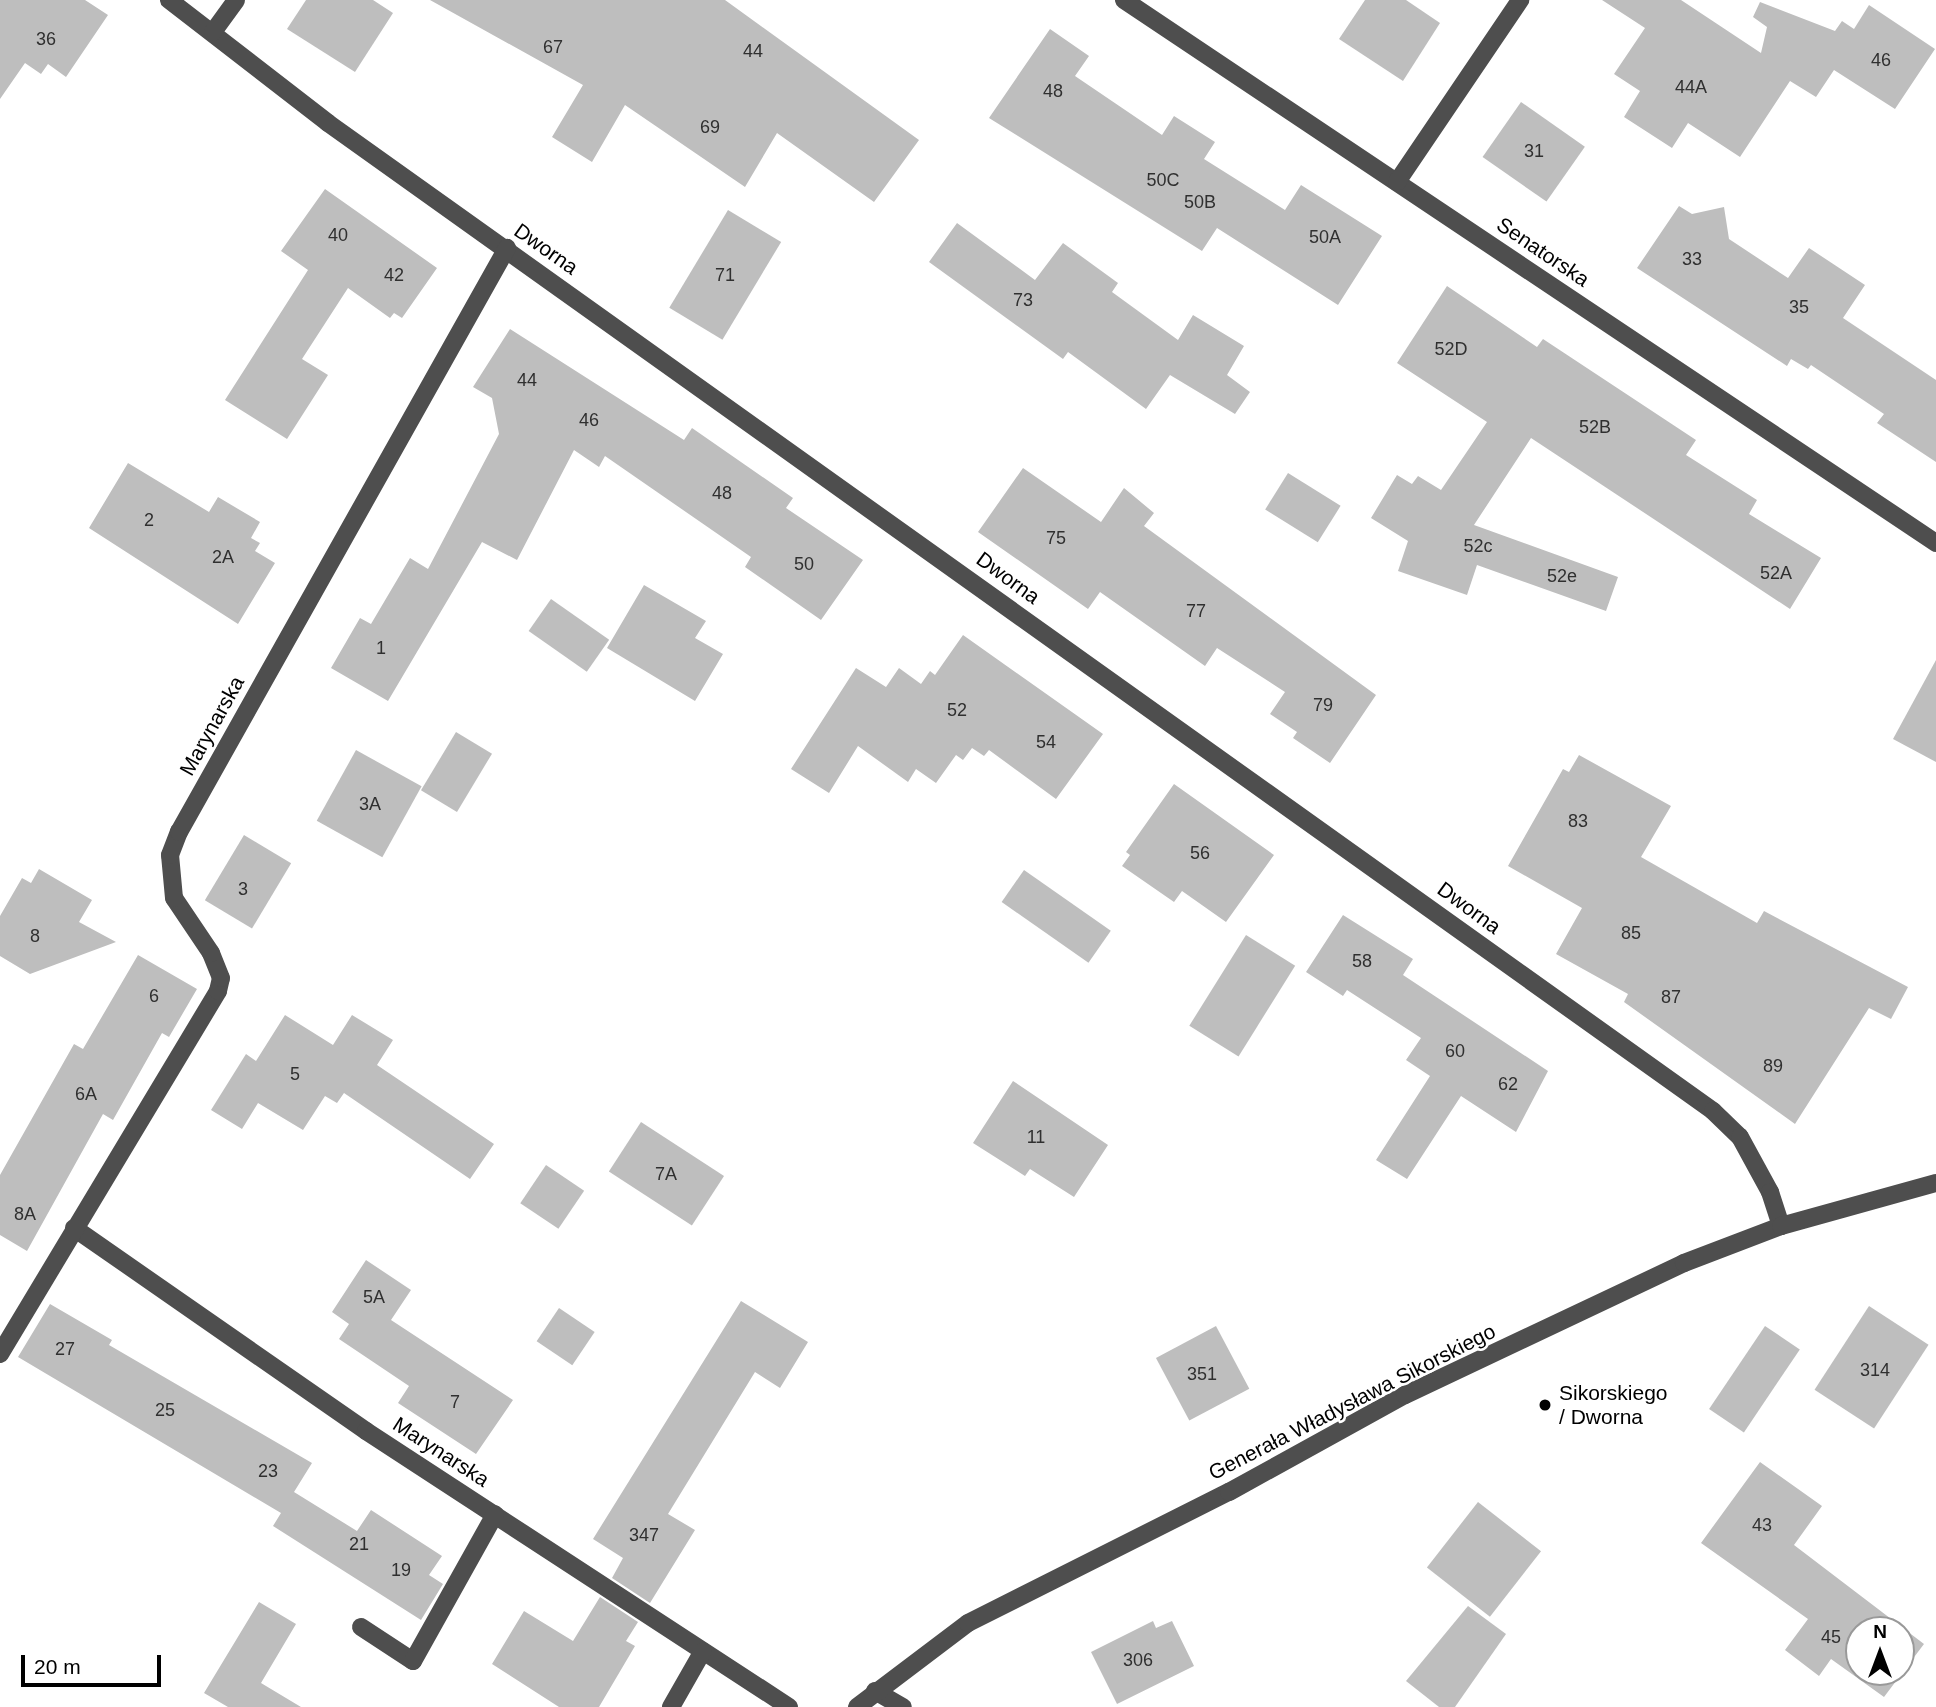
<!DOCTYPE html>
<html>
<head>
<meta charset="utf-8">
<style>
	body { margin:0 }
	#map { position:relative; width:1936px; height:1707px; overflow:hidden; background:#fff; font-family:Helvetica,sans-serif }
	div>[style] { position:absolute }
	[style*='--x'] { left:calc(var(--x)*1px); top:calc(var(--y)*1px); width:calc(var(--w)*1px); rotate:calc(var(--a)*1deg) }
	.building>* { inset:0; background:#bebebe; transform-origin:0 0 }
	.minor>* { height:18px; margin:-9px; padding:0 9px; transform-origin:9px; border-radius:9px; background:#4e4e4e }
	.dots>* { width:19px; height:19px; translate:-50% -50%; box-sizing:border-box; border:4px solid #fff; border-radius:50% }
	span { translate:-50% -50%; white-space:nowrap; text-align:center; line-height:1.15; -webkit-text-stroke:5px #fff; paint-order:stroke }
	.number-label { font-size:18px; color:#303030 }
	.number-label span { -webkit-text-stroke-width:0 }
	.street-label { font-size:21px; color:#000 }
	.poi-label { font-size:21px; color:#000 }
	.left { translate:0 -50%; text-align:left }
	.north { position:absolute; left:1845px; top:1616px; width:70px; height:70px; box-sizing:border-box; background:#fff; border:2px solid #999; border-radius:50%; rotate:0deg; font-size:19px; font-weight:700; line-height:28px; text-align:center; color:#000 }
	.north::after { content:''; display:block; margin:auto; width:24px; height:32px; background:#000; clip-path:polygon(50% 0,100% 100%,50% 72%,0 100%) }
	.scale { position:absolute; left:21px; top:1655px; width:140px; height:32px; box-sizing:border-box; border:4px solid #000; border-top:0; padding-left:9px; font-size:21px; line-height:24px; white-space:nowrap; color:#000; -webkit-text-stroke:5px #fff; paint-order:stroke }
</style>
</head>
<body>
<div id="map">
	<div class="building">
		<div style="clip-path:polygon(0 0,85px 0,108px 15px,66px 77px,48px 64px,41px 74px,25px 63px,0 99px)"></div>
		<div style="clip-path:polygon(306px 0,373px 0,393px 13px,355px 72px,287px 29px)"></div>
		<div style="clip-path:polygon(430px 0,725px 0,919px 140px,874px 202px,777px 133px,745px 187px,625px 105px,592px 162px,552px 137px,583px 85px)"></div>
		<div style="clip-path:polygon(1365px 0,1406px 0,1440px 23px,1403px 81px,1339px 39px)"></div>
		<div style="clip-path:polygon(1602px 0,1681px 0,1761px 53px,1767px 27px,1753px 17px,1760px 2px,1835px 31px,1842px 21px,1854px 29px,1869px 5px,1935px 49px,1895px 109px,1834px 70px,1816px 97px,1790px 81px,1740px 157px,1688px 123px,1672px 148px,1624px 117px,1640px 91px,1614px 74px,1645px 28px)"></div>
		<div style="clip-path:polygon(1050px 29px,1089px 56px,1075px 76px,1162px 135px,1174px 116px,1215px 142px,1204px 159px,1285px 210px,1301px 185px,1382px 236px,1338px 305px,1217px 228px,1202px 251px,989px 118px)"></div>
		<div style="left:1521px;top:102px;width:78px;height:67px;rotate:35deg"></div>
		<div style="clip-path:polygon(325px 189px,437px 268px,402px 318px,394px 313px,390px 318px,348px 288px,302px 359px,328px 375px,287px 439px,225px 400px,308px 270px,281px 251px)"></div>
		<div style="clip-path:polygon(1679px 206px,1692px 214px,1724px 207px,1729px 239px,1788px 278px,1809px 248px,1865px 285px,1843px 318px,1936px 380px,1936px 462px,1877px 423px,1884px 414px,1811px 365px,1808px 369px,1791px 359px,1787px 366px,1637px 268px)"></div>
		<div style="left:728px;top:210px;width:62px;height:114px;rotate:31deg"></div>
		<div style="clip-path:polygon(957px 223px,1035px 280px,1063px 243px,1118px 283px,1112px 292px,1178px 340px,1193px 315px,1244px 346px,1227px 375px,1250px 392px,1235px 414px,1170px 375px,1146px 409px,1068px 352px,1063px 359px,929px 262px)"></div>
		<div style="clip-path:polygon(1447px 286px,1537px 347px,1543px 339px,1696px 440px,1686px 455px,1757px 500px,1749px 514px,1821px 558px,1790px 609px,1531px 438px,1474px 525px,1618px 577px,1606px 611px,1477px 565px,1467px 595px,1398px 571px,1408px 541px,1371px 518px,1397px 475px,1412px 484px,1418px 476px,1441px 490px,1487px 422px,1397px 363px)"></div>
		<div style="clip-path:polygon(510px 329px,684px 440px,692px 428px,793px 498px,786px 508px,863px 560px,821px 620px,745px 567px,751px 557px,605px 456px,599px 467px,574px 450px,517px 560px,482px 542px,388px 701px,331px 668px,360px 618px,371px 624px,410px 558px,428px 569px,499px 434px,492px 398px,473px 387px)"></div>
		<div style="clip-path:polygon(128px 463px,209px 512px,218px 497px,260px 522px,251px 538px,260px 543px,255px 551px,275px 563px,238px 624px,89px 528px)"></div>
		<div style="clip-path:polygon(1023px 468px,1101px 522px,1124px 488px,1154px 513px,1144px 526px,1376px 695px,1330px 763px,1293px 738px,1297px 732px,1270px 714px,1285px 692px,1217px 648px,1205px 666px,1100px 592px,1088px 609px,978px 532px)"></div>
		<div style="left:1288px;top:473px;width:62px;height:43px;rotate:32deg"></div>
		<div style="clip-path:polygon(644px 585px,706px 621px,695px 638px,723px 654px,695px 701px,607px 648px)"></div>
		<div style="left:551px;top:599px;width:71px;height:39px;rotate:35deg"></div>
		<div style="clip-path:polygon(963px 635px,1103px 734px,1056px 799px,989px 750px,984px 756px,972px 748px,963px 760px,956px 755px,936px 783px,916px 769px,908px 782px,858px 746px,829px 793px,791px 769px,856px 668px,886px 687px,899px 668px,921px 684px,930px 671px,935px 675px)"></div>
		<div style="clip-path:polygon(1936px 660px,1936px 762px,1893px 739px)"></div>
		<div style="left:456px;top:732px;width:42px;height:68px;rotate:31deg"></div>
		<div style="left:356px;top:750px;width:75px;height:81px;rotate:29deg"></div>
		<div style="clip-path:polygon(1579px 755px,1671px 806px,1641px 857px,1757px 923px,1764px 911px,1908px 987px,1891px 1019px,1869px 1008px,1795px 1124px,1624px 1002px,1628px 994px,1556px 954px,1582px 908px,1508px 866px,1563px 769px,1569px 772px)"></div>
		<div style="clip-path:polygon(1174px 784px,1274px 855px,1226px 922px,1182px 891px,1174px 902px,1122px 866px,1130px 855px,1126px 852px)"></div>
		<div style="left:244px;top:835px;width:55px;height:76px;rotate:31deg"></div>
		<div style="clip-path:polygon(39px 869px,92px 900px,79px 922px,116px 942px,30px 974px,0 956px,0 916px,22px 878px,31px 883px)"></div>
		<div style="left:1024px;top:870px;width:106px;height:39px;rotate:35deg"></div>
		<div style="clip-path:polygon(1343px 915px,1413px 959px,1403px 975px,1548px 1071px,1516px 1132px,1461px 1096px,1407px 1179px,1376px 1160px,1430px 1076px,1406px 1060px,1421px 1038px,1347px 990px,1343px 996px,1306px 972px)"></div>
		<div style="left:1246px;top:935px;width:58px;height:107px;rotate:32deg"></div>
		<div style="clip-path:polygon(138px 955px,197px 989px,169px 1037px,162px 1033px,113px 1120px,103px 1114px,27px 1251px,0 1235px,0 1175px,74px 1044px,83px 1049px)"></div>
		<div style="clip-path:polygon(285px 1015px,333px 1045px,352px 1015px,393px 1040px,377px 1065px,494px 1144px,470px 1179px,344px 1093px,337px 1103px,325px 1096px,303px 1130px,258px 1103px,242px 1129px,211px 1110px,246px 1054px,256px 1061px)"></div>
		<div style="clip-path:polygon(1013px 1081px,1108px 1145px,1074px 1197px,1030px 1169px,1025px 1176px,973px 1143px)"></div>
		<div style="left:641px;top:1122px;width:99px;height:59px;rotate:33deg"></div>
		<div style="left:546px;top:1165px;width:46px;height:46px;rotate:34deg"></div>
		<div style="clip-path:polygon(366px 1260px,411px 1290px,391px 1320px,513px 1400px,476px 1454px,398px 1403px,409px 1386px,339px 1339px,349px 1324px,332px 1312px)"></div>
		<div style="clip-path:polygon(741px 1301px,808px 1342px,780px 1388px,755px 1372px,668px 1514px,695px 1530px,650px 1603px,612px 1578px,623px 1558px,593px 1539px)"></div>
		<div style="clip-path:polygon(50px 1304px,112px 1340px,109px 1345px,312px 1463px,294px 1492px,357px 1531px,371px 1510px,442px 1556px,429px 1575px,443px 1584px,421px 1620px,273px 1526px,281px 1513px,18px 1357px)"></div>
		<div style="left:1869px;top:1306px;width:71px;height:100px;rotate:33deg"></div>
		<div style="left:559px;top:1308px;width:43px;height:40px;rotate:34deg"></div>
		<div style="left:1216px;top:1326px;width:71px;height:68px;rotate:62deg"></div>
		<div style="left:1765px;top:1326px;width:42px;height:100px;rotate:34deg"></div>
		<div style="clip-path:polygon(evenodd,1760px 1462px,1822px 1506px,1794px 1545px,1924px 1644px,1884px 1697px,1831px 1659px,1819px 1676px,1785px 1650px,1808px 1619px,1701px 1543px,1760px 1462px,1859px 1630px,1901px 1630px,1901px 1672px,1859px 1672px,1859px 1630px)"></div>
		<div style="left:1478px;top:1502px;width:80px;height:83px;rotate:38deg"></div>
		<div style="clip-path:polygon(600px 1597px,638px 1622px,626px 1641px,635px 1646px,599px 1707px,559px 1707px,492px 1664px,524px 1611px,573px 1641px)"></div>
		<div style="clip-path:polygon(259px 1602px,296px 1624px,261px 1683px,301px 1707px,228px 1707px,204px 1693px)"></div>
		<div style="clip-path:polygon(1468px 1606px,1506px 1634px,1455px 1707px,1439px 1707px,1406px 1681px)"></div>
		<div style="clip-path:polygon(1153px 1621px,1156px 1628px,1172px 1621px,1194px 1666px,1117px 1704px,1091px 1652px)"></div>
	</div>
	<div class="minor">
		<div style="--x:169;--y:0;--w:201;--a:37.7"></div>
		<div style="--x:328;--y:123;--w:1701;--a:35.5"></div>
		<div style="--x:1713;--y:1111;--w:37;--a:44"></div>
		<div style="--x:1740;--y:1137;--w:63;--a:61.4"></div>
		<div style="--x:1770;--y:1192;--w:36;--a:72"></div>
		<div style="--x:1124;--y:0;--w:977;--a:33.77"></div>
		<div style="--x:213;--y:32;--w:39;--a:-54"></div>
		<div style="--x:1397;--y:182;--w:220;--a:-55.9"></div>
		<div style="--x:74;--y:1228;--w:356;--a:34.8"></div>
		<div style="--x:366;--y:1431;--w:505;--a:33.12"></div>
		<div style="--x:0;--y:1354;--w:423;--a:-59"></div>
		<div style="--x:218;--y:991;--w:13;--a:-77"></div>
		<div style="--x:221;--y:978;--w:27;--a:-112"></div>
		<div style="--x:211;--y:953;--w:66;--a:-123.9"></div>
		<div style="--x:174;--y:898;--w:43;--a:-95.3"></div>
		<div style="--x:170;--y:855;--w:25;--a:-69"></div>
		<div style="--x:179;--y:832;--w:670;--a:-60.68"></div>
		<div style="--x:361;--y:1627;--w:62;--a:33.2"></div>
		<div style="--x:413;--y:1661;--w:168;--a:-60.8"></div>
		<div style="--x:875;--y:1691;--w:32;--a:30"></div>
		<div style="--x:671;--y:1707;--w:64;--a:-60.3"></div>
		<div style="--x:857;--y:1707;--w:139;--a:-37.1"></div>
		<div style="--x:968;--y:1623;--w:292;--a:-26.7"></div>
		<div style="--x:1229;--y:1492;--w:201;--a:-28.9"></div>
		<div style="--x:1405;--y:1395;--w:309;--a:-25.3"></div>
		<div style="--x:1684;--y:1263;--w:104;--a:-20.9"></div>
		<div style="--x:1781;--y:1226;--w:161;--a:-15.5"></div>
	</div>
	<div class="dots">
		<div style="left:1545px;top:1405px;background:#000"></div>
	</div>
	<div class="number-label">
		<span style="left:46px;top:39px">36</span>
		<span style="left:553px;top:47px">67</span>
		<span style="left:753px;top:51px">44</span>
		<span style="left:1881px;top:60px">46</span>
		<span style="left:1691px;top:87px">44A</span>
		<span style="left:1053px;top:91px">48</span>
		<span style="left:710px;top:127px">69</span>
		<span style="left:1534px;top:151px">31</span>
		<span style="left:1163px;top:180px">50C</span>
		<span style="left:1200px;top:202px">50B</span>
		<span style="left:338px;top:235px">40</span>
		<span style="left:1325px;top:237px">50A</span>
		<span style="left:1692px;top:259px">33</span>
		<span style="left:394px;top:275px">42</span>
		<span style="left:725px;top:275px">71</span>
		<span style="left:1023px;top:300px">73</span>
		<span style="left:1799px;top:307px">35</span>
		<span style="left:1451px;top:349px">52D</span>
		<span style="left:527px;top:380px">44</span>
		<span style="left:589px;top:420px">46</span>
		<span style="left:1595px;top:427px">52B</span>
		<span style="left:722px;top:493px">48</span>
		<span style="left:149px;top:520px">2</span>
		<span style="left:1056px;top:538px">75</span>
		<span style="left:1478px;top:546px">52c</span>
		<span style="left:223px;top:557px">2A</span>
		<span style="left:804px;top:564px">50</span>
		<span style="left:1776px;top:573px">52A</span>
		<span style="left:1562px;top:576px">52e</span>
		<span style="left:1196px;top:611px">77</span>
		<span style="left:381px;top:648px">1</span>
		<span style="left:1323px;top:705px">79</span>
		<span style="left:957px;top:710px">52</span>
		<span style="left:1046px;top:742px">54</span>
		<span style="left:370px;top:804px">3A</span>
		<span style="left:1578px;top:821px">83</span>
		<span style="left:1200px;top:853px">56</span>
		<span style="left:243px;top:889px">3</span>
		<span style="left:1631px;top:933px">85</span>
		<span style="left:35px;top:936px">8</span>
		<span style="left:1362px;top:961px">58</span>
		<span style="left:154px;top:996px">6</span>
		<span style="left:1671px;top:997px">87</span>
		<span style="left:1455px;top:1051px">60</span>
		<span style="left:1773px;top:1066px">89</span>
		<span style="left:295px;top:1074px">5</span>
		<span style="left:1508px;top:1084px">62</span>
		<span style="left:86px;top:1094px">6A</span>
		<span style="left:1036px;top:1137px">11</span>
		<span style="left:666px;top:1174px">7A</span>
		<span style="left:25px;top:1214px">8A</span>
		<span style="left:374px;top:1297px">5A</span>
		<span style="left:65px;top:1349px">27</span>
		<span style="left:1875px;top:1370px">314</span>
		<span style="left:1202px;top:1374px">351</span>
		<span style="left:455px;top:1402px">7</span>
		<span style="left:165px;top:1410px">25</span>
		<span style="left:268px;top:1471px">23</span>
		<span style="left:1762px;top:1525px">43</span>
		<span style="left:644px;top:1535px">347</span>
		<span style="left:359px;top:1544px">21</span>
		<span style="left:401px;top:1570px">19</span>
		<span style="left:1831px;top:1637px">45</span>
		<span style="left:1138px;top:1660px">306</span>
	</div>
	<div class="street-label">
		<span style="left:546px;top:249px;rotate:35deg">Dworna</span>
		<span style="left:1543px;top:252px;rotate:34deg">Senatorska</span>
		<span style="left:1008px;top:578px;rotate:36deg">Dworna</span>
		<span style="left:212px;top:726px;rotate:-61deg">Marynarska</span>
		<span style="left:1469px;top:908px;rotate:36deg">Dworna</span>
		<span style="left:1352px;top:1402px;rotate:-27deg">Generała Władysława Sikorskiego</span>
		<span style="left:441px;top:1452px;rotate:33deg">Marynarska</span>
	</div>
	<div class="poi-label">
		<span class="left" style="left:1559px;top:1405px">Sikorskiego<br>/ Dworna</span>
	</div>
	<div class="north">N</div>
	<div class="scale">20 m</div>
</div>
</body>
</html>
